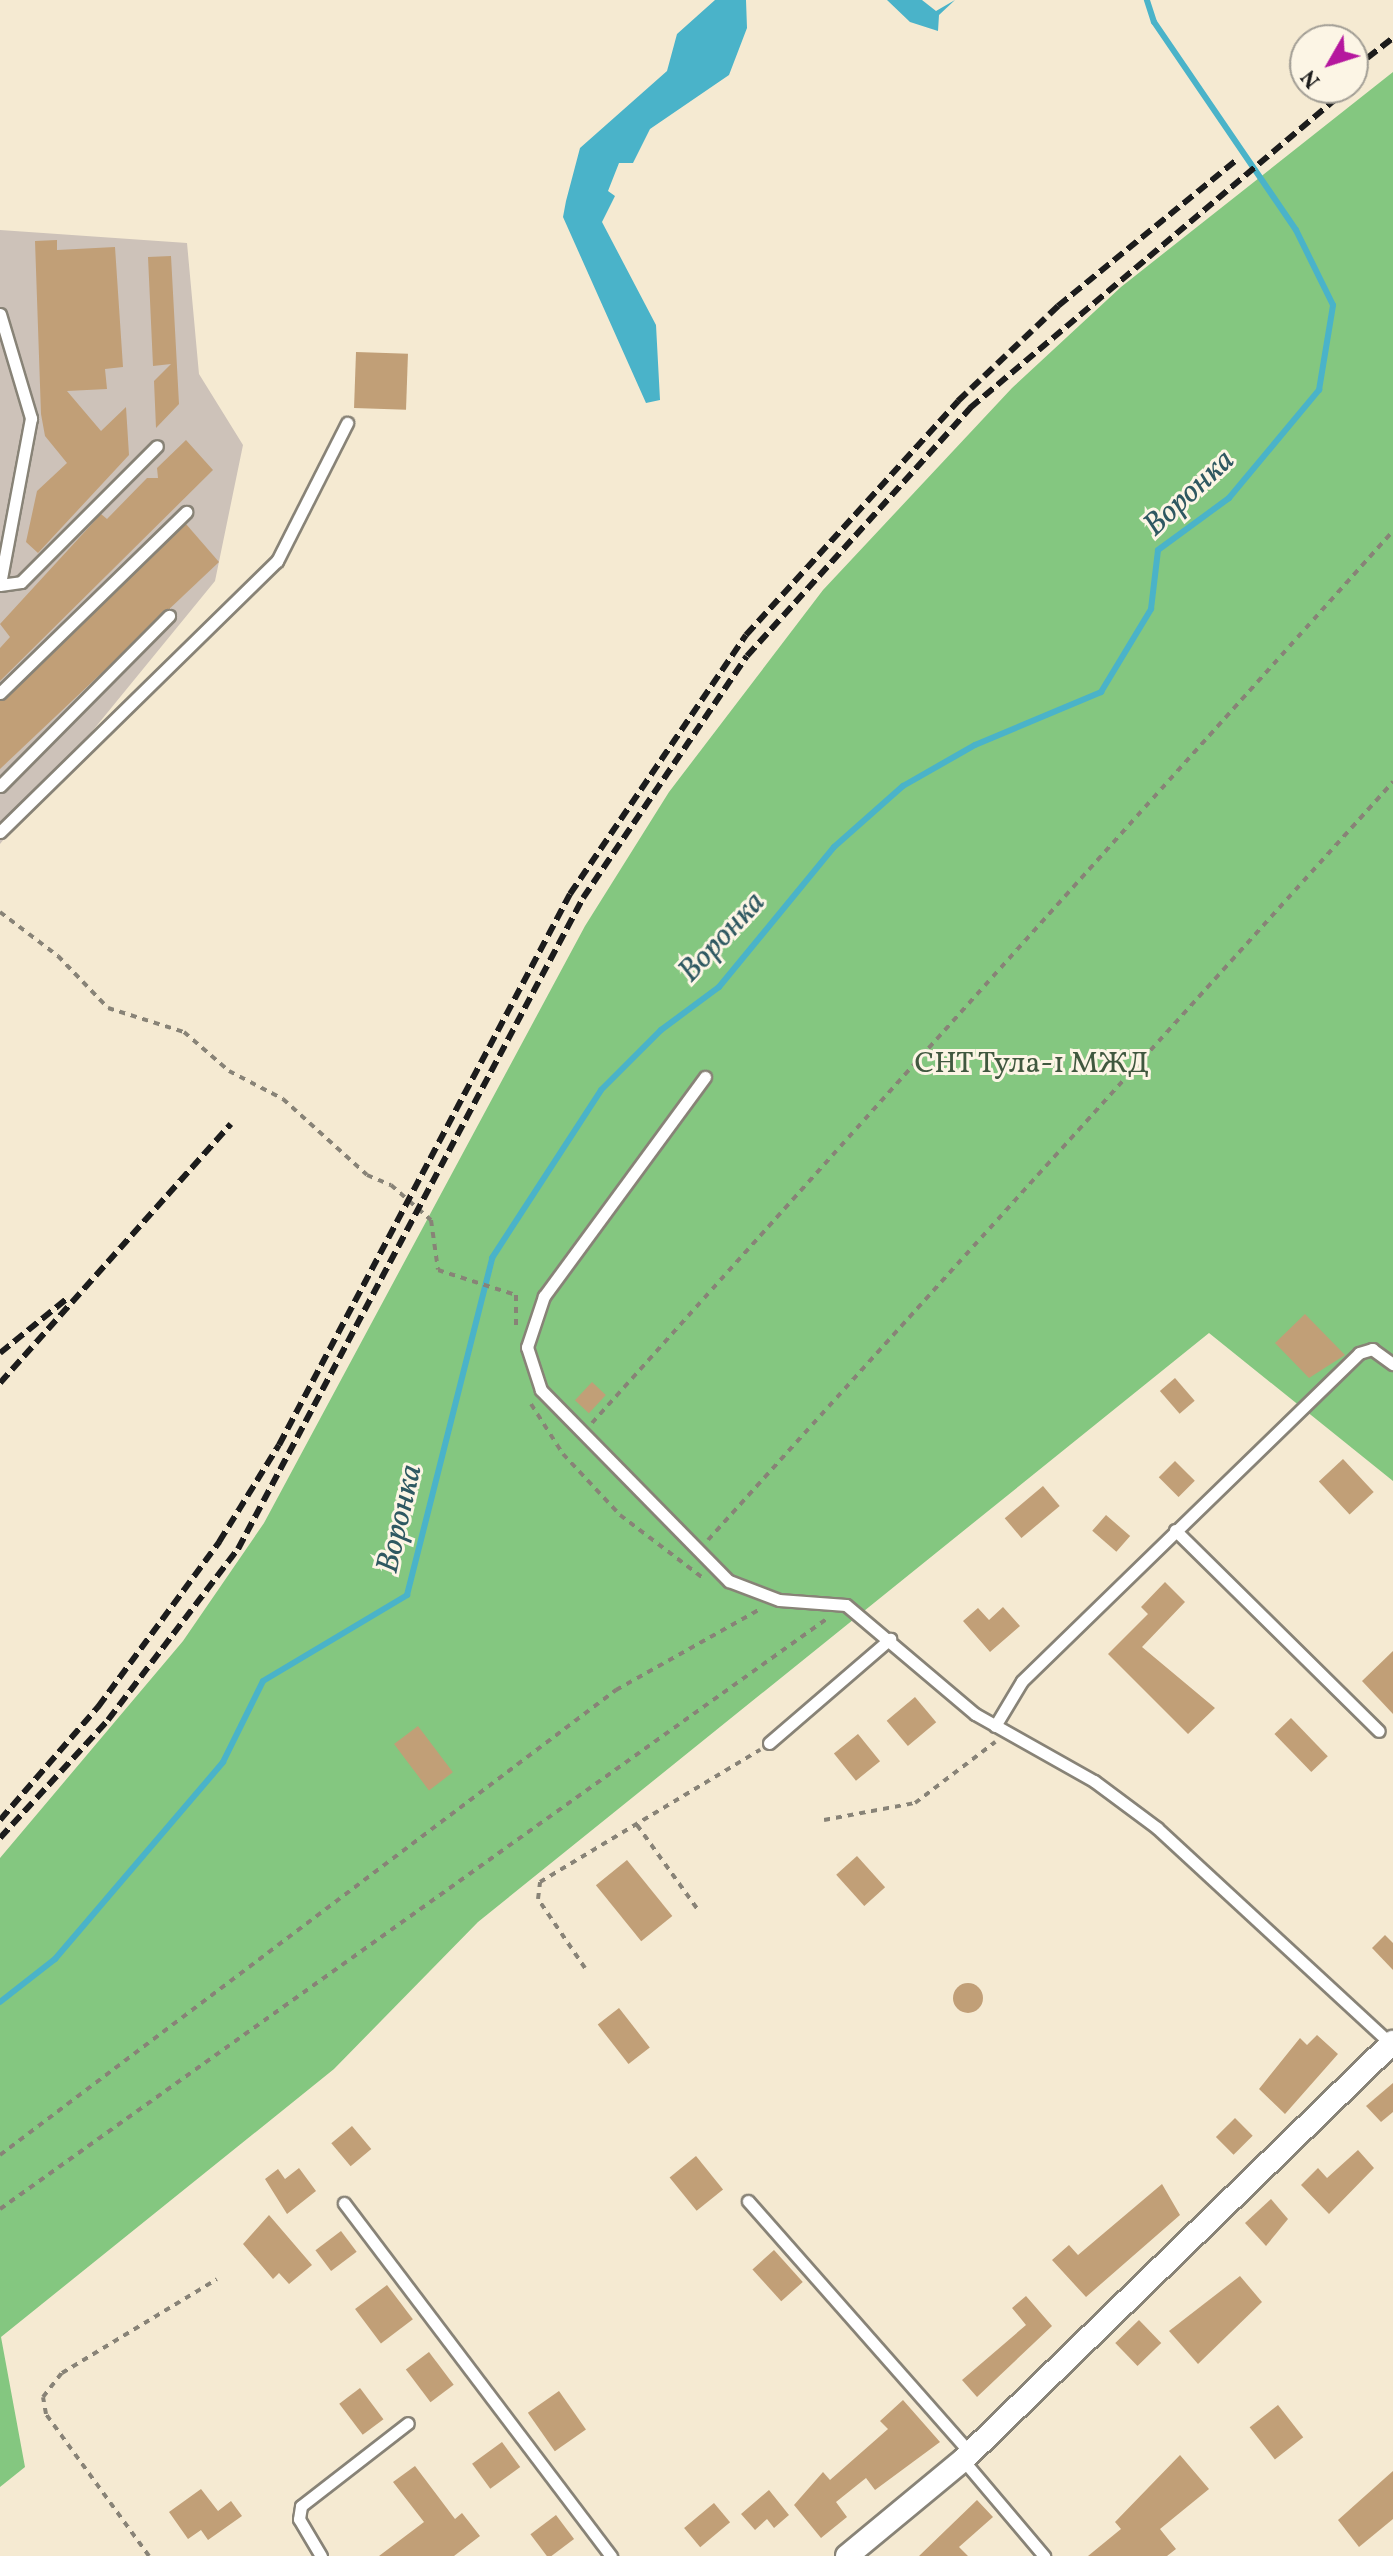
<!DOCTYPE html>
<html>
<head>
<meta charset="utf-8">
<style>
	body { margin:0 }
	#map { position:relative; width:1393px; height:2556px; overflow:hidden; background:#f5ead2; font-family:Vollkorn,serif }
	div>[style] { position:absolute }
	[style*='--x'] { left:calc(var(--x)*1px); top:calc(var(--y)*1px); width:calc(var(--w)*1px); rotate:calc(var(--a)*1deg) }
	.industrial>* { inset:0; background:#cdc2b9 }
	.green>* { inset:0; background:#84c780 }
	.water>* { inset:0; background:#4ab3c9 }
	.stream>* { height:6px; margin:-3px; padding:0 3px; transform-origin:3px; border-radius:3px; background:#4ab3c9 }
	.building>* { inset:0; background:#c19f77; transform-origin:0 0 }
	.round { border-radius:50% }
	.path>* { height:4px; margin-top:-2px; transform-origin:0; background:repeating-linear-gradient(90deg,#888377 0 6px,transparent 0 12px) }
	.roads { filter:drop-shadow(2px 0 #888377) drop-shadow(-2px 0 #888377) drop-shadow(0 2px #888377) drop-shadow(0 -2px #888377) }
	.lane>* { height:11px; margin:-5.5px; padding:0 5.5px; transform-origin:5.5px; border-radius:5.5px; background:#fff }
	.street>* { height:22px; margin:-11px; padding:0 11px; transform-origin:11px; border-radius:11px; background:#fff }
	.rail>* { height:6px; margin-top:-3px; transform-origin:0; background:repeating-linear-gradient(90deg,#1c1c1c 0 12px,transparent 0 18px) }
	span { translate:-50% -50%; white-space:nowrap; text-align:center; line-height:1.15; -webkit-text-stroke:6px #fcf5e5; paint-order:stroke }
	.park-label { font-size:30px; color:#40583f }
	.water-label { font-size:32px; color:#2e5861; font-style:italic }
	.north { position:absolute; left:1289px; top:24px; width:80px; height:80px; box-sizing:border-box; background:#fcf5e5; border:2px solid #a29e95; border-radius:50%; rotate:231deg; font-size:22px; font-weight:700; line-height:32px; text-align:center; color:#1c1c1c }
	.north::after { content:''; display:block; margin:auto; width:28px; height:36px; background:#b5179e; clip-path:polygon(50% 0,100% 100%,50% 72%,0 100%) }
</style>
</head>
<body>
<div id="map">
	<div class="industrial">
		<div style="clip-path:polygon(0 230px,187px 243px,199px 374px,243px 445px,215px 581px,0 844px)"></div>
	</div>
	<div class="green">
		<div style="clip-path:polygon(1393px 72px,1393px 1481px,1209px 1333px,478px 1922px,334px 2069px,1px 2337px,25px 2467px,0 2487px,0 1858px,183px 1641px,264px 1523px,585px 926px,669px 792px,823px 590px,1012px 388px,1121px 287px)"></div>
	</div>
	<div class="water">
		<div style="clip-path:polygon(715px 0,746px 0,747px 28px,729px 75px,650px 129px,633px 163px,619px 163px,608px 191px,615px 196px,602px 222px,656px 325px,660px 400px,646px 403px,563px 217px,566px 201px,580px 148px,667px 71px,677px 34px)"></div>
		<div style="clip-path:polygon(887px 0,922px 0,936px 11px,955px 0,939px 15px,938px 31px,910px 22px)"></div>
	</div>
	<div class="stream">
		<div style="--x:0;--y:2002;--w:70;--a:-38"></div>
		<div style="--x:55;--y:1959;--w:259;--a:-49.5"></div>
		<div style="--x:223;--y:1762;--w:90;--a:-63.7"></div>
		<div style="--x:263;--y:1681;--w:168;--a:-30.8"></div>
		<div style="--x:407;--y:1595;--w:348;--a:-75.8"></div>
		<div style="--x:492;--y:1258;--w:200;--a:-57"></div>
		<div style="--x:601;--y:1090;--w:85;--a:-45"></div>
		<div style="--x:661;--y:1030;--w:72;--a:-36.6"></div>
		<div style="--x:719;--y:987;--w:181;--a:-50.6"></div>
		<div style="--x:834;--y:847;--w:92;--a:-41.5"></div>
		<div style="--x:903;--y:786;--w:83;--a:-29.7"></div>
		<div style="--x:975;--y:745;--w:137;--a:-22.8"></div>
		<div style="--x:1101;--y:692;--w:97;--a:-58.9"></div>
		<div style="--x:1151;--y:609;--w:59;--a:-83.2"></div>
		<div style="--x:1158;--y:550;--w:88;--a:-36.2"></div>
		<div style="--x:1229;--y:498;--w:141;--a:-50.2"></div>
		<div style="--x:1319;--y:390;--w:86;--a:-80.6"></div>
		<div style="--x:1333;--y:305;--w:84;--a:-116.3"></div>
		<div style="--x:1296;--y:230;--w:252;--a:-124.3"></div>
		<div style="--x:1154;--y:22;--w:23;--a:-108"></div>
	</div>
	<div class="building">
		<div style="clip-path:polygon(57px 240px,57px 250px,115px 247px,123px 367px,105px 369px,107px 389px,67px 391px,101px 431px,126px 407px,129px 455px,38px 553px,26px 542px,37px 491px,67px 463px,45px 436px,41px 414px,35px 241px)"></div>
		<div style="clip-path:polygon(171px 256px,179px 404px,156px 428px,154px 381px,171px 364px,153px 366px,148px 257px)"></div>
		<div style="left:356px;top:352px;width:52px;height:56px;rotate:2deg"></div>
		<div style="clip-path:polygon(186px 440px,213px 470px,0 681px,0 648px,10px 637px,0 624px,101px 514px,107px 519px,147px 478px,158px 478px,157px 468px)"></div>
		<div style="clip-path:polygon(186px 524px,219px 562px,0 769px,0 701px)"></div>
		<div style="clip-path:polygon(1305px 1314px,1345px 1355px,1309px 1378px,1275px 1343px)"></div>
		<div style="left:1175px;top:1378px;width:30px;height:20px;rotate:49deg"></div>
		<div style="left:592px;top:1382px;width:19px;height:25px;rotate:43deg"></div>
		<div style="left:1343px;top:1459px;width:45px;height:33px;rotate:47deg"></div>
		<div style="left:1175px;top:1461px;width:28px;height:23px;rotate:45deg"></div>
		<div style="left:1043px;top:1486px;width:26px;height:50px;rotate:50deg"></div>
		<div style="left:1106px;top:1515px;width:32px;height:21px;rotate:41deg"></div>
		<div style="clip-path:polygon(1165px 1582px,1185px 1602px,1142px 1647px,1215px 1708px,1188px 1734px,1108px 1654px,1148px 1614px,1141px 1607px)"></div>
		<div style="clip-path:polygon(1003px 1607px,1020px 1626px,990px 1652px,963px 1621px,978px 1608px,989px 1620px)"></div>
		<div style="clip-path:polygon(1393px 1651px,1393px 1714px,1362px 1681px)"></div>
		<div style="left:915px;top:1697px;width:33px;height:37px;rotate:50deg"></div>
		<div style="left:1291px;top:1718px;width:53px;height:23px;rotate:46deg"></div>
		<div style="left:418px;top:1726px;width:58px;height:30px;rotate:53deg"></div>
		<div style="left:858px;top:1734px;width:35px;height:31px;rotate:51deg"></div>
		<div style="left:857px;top:1856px;width:42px;height:28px;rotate:48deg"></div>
		<div style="left:627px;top:1860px;width:72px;height:40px;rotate:51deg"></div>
		<div style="clip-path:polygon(1385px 1935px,1393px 1943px,1393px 1970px,1372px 1948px)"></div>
		<div class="round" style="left:953px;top:1983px;width:30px;height:30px"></div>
		<div style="left:619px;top:2008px;width:50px;height:27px;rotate:52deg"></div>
		<div style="clip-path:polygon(1317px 2035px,1338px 2054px,1285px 2114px,1259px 2089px,1300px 2038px,1307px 2045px)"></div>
		<div style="clip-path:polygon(1393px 2083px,1393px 2112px,1381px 2122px,1366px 2106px)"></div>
		<div style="left:1235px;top:2118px;width:25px;height:27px;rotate:45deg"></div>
		<div style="left:352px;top:2126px;width:30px;height:27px;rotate:50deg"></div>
		<div style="clip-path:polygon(1358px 2150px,1374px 2168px,1329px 2214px,1301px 2185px,1318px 2168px,1327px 2178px)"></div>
		<div style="left:696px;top:2156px;width:43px;height:34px;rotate:51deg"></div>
		<div style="clip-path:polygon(299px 2168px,316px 2191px,287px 2214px,265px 2179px,278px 2169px,285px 2179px)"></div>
		<div style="clip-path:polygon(1162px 2184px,1180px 2215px,1086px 2297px,1052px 2260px,1069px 2245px,1078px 2255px)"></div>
		<div style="clip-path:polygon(1271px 2199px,1288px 2219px,1266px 2246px,1245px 2223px)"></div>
		<div style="clip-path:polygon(269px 2215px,312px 2265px,289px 2284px,279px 2273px,273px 2279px,243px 2244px)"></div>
		<div style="left:341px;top:2231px;width:26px;height:32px;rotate:53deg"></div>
		<div style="left:774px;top:2250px;width:43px;height:29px;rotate:48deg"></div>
		<div style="clip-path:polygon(1240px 2276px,1262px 2302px,1198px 2364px,1169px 2331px)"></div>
		<div style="left:387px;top:2285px;width:43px;height:40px;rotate:53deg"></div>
		<div style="clip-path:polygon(1026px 2296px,1052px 2326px,977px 2397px,962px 2380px,1026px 2325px,1012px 2308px)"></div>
		<div style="left:1139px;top:2320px;width:32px;height:33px;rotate:46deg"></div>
		<div style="left:429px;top:2352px;width:41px;height:29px;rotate:53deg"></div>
		<div style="left:360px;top:2388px;width:39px;height:26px;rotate:53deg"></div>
		<div style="left:559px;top:2391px;width:47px;height:38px;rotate:55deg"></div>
		<div style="clip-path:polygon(903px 2400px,940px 2442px,875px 2490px,866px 2478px,836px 2502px,847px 2517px,821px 2538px,794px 2505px,823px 2472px,830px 2480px,888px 2429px,880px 2421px)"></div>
		<div style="left:1278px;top:2405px;width:41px;height:36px;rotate:52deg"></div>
		<div style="left:502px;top:2442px;width:31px;height:37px;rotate:54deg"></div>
		<div style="clip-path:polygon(1180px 2455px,1209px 2489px,1160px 2529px,1176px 2549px,1167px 2556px,1088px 2556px,1121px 2529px,1115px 2522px)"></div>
		<div style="clip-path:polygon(415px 2466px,455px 2519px,462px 2513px,480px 2536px,454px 2556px,379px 2556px,424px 2522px,393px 2482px)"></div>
		<div style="clip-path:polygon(1393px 2471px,1393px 2519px,1359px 2547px,1338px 2520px)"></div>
		<div style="clip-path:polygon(201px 2489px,218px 2511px,231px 2501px,242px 2516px,208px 2540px,201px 2530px,188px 2539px,169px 2512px)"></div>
		<div style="clip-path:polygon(769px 2490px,789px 2515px,774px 2528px,767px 2519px,755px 2530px,741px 2514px)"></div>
		<div style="clip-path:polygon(977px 2500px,993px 2517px,959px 2547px,968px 2556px,919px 2556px)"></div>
		<div style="left:714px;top:2503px;width:25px;height:39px;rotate:50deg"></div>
		<div style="left:556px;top:2515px;width:30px;height:32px;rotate:53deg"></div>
	</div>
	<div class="path">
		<div style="--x:0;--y:912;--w:73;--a:37.2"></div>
		<div style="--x:58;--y:956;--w:72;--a:46.1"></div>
		<div style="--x:108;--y:1008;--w:80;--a:17.5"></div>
		<div style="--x:184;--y:1032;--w:60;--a:40.9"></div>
		<div style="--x:229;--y:1071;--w:61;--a:27.4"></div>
		<div style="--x:283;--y:1099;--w:113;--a:42.1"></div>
		<div style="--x:367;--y:1175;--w:26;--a:23"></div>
		<div style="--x:391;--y:1185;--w:53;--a:41.2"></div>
		<div style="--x:431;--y:1220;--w:50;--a:82"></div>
		<div style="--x:438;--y:1270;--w:82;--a:17.8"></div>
		<div style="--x:516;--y:1295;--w:35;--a:90"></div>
		<div style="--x:531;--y:1404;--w:59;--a:57.4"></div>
		<div style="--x:563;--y:1454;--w:83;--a:46.9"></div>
		<div style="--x:620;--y:1515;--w:104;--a:37.2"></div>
		<div style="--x:592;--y:1423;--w:1199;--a:-48.08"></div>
		<div style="--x:708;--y:1540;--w:1022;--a:-47.9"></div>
		<div style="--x:824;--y:1820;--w:93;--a:-10.6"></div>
		<div style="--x:915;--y:1803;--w:101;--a:-37.3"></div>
		<div style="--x:637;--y:1825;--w:105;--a:54.3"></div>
		<div style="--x:585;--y:1968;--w:83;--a:-124.3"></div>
		<div style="--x:538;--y:1899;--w:17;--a:-83"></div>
		<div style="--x:540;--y:1882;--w:257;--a:-31"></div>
		<div style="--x:0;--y:2155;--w:772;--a:-37.05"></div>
		<div style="--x:616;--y:1690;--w:167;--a:-29.3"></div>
		<div style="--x:0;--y:2209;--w:1017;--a:-35.52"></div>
		<div style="--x:149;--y:2556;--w:175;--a:-126"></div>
		<div style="--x:46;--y:2414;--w:17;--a:-100"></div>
		<div style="--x:43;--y:2397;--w:31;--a:-52"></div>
		<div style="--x:62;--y:2373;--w:181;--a:-31.2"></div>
	</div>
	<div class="roads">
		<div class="lane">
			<div style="--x:0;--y:314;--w:109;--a:73.4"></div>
			<div style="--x:31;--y:418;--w:169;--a:100.6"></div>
			<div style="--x:0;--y:585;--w:21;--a:-8"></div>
			<div style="--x:21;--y:582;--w:192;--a:-45"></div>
			<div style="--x:0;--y:693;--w:260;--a:-44.2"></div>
			<div style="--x:0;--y:786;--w:240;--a:-45.2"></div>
			<div style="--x:0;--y:832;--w:388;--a:-44.4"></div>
			<div style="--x:277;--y:561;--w:155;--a:-63.1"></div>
			<div style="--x:705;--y:1077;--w:272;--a:126.3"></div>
			<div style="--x:544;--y:1296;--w:54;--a:108.4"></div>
			<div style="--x:527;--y:1347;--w:45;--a:72"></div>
			<div style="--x:541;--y:1390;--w:268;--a:45.5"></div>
			<div style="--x:729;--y:1581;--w:53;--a:20.8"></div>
			<div style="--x:779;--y:1600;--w:67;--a:4.3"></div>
			<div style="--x:846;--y:1605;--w:169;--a:40.2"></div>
			<div style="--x:975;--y:1714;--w:137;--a:29.4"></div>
			<div style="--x:1094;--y:1781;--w:79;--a:36.7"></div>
			<div style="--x:1157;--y:1828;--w:321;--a:42.7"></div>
			<div style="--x:1175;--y:1530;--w:286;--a:44.6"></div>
			<div style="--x:995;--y:1726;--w:52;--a:-59"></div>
			<div style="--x:1022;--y:1681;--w:470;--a:-44.2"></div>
			<div style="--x:1359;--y:1353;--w:14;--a:-17"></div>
			<div style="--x:1372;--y:1349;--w:26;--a:36"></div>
			<div style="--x:769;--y:1743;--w:160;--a:-40.7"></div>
			<div style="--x:748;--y:2201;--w:336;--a:48.6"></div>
			<div style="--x:344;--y:2203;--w:443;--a:52.9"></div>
			<div style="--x:963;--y:2460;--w:126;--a:49.8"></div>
			<div style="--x:321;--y:2556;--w:43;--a:-120.7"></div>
			<div style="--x:299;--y:2519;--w:13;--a:-81"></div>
			<div style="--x:301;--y:2506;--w:135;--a:-37.8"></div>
		</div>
		<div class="street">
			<div style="--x:847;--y:2556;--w:151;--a:-39.6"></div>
			<div style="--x:963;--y:2460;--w:600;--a:-44.19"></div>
		</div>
	</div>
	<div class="rail">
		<div style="--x:1353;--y:69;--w:51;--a:-37.8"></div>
		<div style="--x:0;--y:1353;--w:89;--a:-39.1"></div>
		<div style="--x:0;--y:1383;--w:347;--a:-48.3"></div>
		<div style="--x:0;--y:1820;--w:150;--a:-49.1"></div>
		<div style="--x:98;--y:1707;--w:205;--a:-53.7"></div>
		<div style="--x:219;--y:1542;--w:114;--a:-58.3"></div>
		<div style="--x:279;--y:1445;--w:623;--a:-62.16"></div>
		<div style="--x:570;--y:894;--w:313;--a:-55.8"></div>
		<div style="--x:746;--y:635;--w:316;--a:-47.8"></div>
		<div style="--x:958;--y:401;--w:138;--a:-43.5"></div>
		<div style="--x:1058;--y:306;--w:229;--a:-39.3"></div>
		<div style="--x:0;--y:1838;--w:160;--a:-47.5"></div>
		<div style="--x:108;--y:1720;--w:215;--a:-52.8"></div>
		<div style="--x:238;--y:1549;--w:737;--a:-62.08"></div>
		<div style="--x:583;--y:898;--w:292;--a:-55.9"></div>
		<div style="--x:747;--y:656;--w:334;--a:-48"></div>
		<div style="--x:970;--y:408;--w:495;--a:-40.2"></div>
	</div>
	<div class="park-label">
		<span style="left:1032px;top:1064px">СНТ Тула-1 МЖД</span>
	</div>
	<div class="water-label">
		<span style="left:1190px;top:494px;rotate:-43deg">Воронка</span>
		<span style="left:723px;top:938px;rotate:-47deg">Воронка</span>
		<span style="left:401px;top:1519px;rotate:-77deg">Воронка</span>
	</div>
	<div class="north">N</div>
</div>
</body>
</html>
